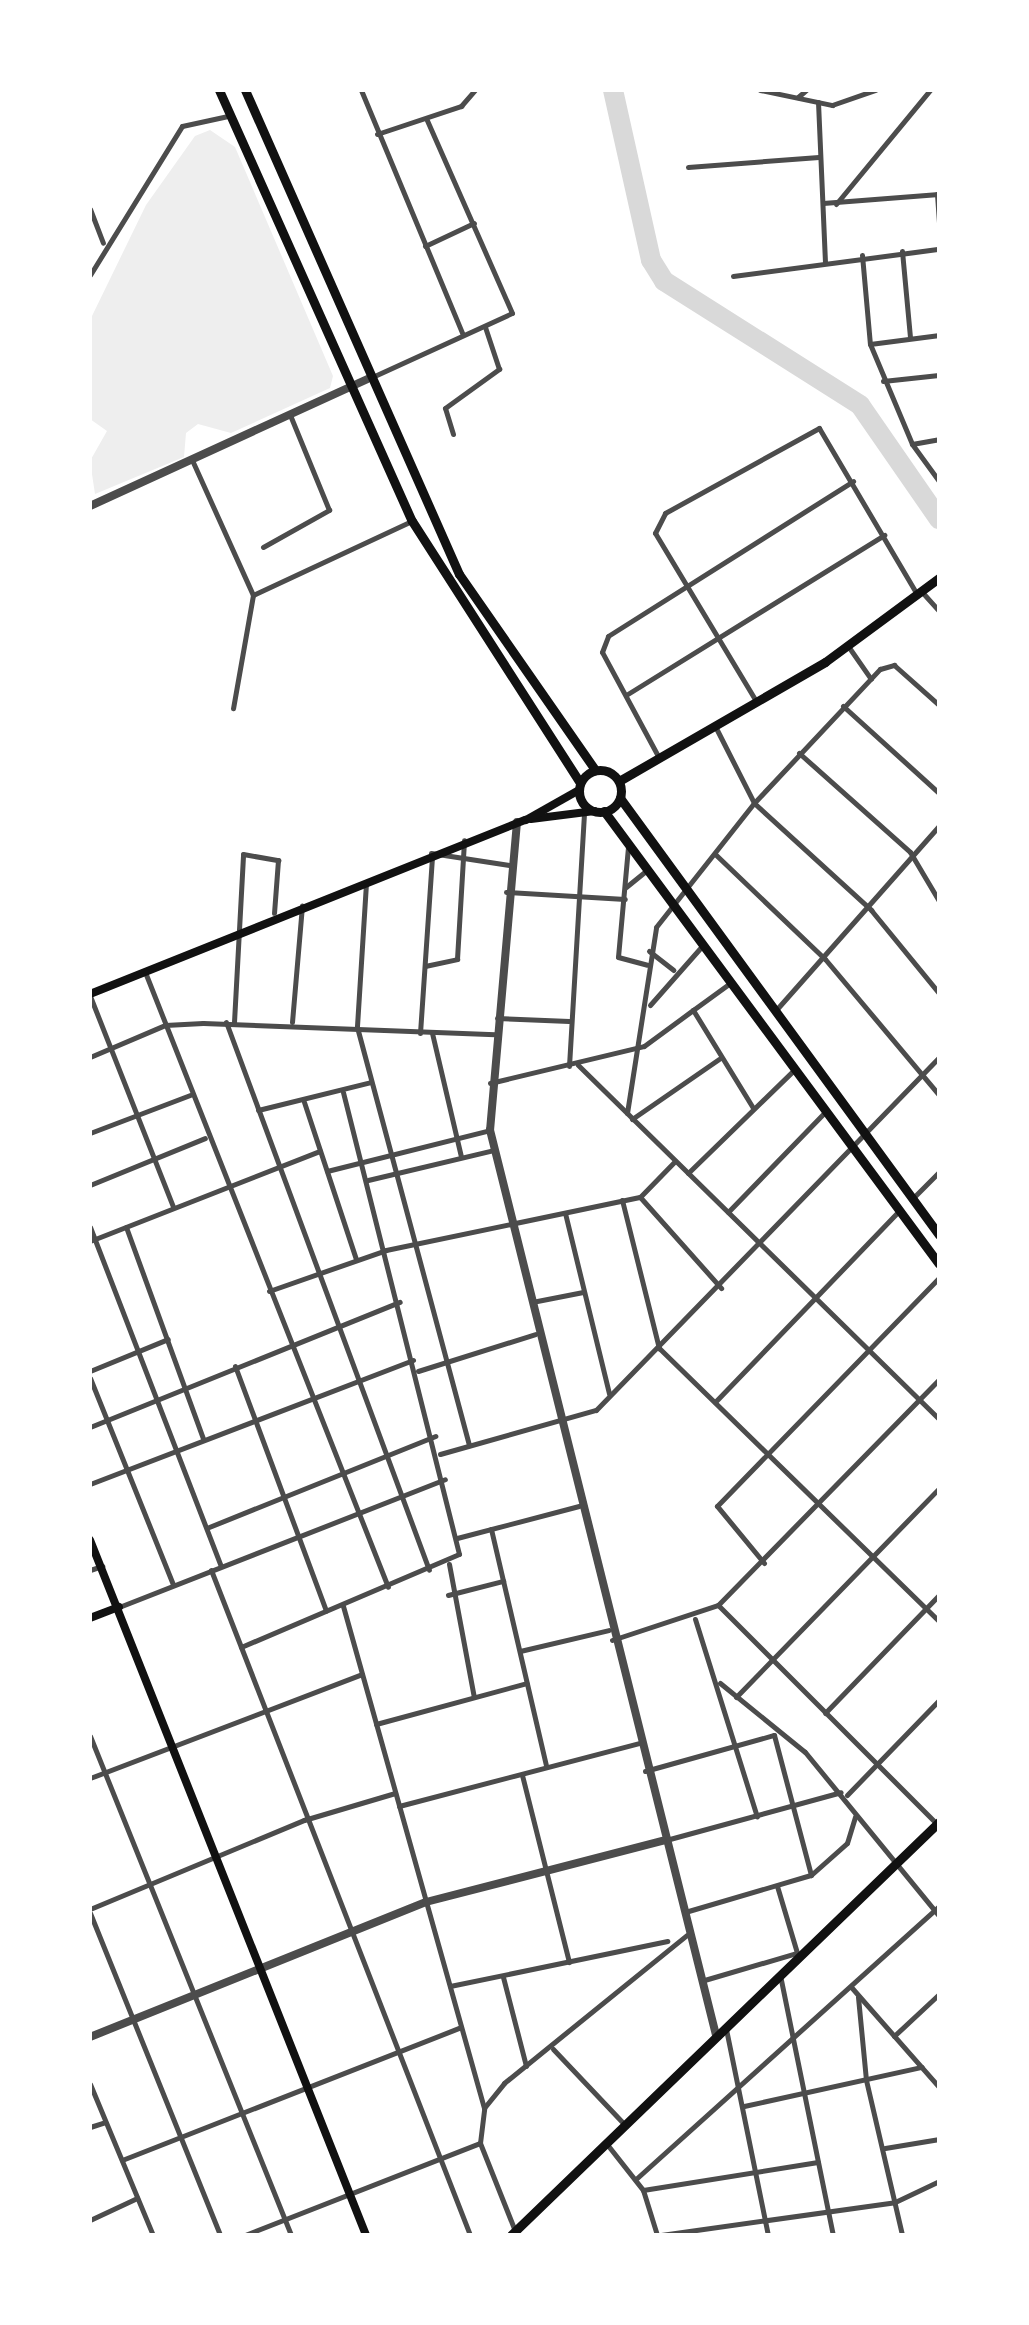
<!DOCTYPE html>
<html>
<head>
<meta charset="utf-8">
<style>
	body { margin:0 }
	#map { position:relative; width:1029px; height:2325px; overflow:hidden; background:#fff; font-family:"Asap Condensed",sans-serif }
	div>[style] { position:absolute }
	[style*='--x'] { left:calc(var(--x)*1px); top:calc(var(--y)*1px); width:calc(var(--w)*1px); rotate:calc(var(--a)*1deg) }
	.green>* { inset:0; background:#eee }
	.river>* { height:20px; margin:-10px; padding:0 10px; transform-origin:10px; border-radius:10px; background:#d9d9d9 }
	.minor>* { height:5px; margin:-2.5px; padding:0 2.5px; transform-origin:2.5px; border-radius:2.5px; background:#4c4c4c }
	.tertiary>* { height:8px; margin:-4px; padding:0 4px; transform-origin:4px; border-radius:4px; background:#4c4c4c }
	.secondary>* { height:8px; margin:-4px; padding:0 4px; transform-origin:4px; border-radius:4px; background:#111 }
	.primary>* { height:9px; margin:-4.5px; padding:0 4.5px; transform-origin:4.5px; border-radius:4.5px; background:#111 }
	.primary>.ring { margin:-4.5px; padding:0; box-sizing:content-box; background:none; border:9px solid #111; border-radius:50% }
	span { translate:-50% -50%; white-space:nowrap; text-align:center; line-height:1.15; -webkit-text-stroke:8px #fff; paint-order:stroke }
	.frame { position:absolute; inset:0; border:92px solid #fff; pointer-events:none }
</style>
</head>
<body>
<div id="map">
	<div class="green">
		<div style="clip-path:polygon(210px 130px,235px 147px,333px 376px,330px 388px,231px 433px,198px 424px,186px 433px,184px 457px,95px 494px,90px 461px,107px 431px,90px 419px,92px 316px,146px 205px,195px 136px)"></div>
	</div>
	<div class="river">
		<div style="--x:613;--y:90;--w:174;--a:77.4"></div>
		<div style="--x:651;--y:260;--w:25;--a:58"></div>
		<div style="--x:664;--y:281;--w:232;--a:32.3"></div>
		<div style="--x:860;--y:405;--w:139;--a:55.3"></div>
	</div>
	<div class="minor">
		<div style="--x:361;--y:90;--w:265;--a:67.4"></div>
		<div style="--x:760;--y:90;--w:74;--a:11.8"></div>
		<div style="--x:832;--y:105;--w:46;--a:-19.2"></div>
		<div style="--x:798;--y:97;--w:11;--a:-41"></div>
		<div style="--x:818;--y:102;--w:161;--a:87.5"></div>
		<div style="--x:377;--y:134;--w:89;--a:-18.4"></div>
		<div style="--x:461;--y:106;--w:21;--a:-49"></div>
		<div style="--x:688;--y:167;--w:131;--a:-4.4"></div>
		<div style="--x:937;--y:194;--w:29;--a:86"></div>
		<div style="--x:823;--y:203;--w:116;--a:-4.4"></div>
		<div style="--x:836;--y:204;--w:148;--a:-50.5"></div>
		<div style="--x:90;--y:209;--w:36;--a:69"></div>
		<div style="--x:425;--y:246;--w:54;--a:-25.1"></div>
		<div style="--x:902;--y:251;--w:87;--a:84.7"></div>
		<div style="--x:862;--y:255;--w:89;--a:84.9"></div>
		<div style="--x:870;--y:344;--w:108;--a:67.2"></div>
		<div style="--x:912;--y:444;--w:46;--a:53.9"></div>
		<div style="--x:90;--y:275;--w:175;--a:-58.3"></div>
		<div style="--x:182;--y:126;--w:47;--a:-12.3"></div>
		<div style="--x:733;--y:276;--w:208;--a:-7.5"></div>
		<div style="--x:870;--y:344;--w:70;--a:-7.4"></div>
		<div style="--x:370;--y:378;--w:156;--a:-24.6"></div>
		<div style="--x:512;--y:313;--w:211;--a:-113.8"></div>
		<div style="--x:883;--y:381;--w:56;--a:-6.1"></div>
		<div style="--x:453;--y:434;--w:27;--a:-107"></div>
		<div style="--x:445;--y:408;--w:67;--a:-35.8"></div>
		<div style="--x:499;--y:369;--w:44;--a:-108.4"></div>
		<div style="--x:912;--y:444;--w:27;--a:-10"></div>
		<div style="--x:192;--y:460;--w:148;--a:65.7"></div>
		<div style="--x:253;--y:595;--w:115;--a:100"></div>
		<div style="--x:263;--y:547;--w:76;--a:-29.3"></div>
		<div style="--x:329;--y:510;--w:103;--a:-112.3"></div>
		<div style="--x:922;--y:592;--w:25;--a:48"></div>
		<div style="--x:253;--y:595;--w:175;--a:-25"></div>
		<div style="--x:848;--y:646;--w:40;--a:55.1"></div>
		<div style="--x:626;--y:695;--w:304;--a:-31.8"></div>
		<div style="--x:756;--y:701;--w:196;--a:-121"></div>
		<div style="--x:655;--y:533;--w:22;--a:-63"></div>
		<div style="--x:665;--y:513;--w:176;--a:-28.9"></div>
		<div style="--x:819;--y:428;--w:191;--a:59.5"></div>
		<div style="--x:843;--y:706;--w:130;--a:42.2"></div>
		<div style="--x:716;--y:728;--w:84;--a:63.1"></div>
		<div style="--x:754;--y:803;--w:159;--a:42.4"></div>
		<div style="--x:871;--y:910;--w:107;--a:50.7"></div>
		<div style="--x:799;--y:753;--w:149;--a:41.7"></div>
		<div style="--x:910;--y:852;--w:57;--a:59.4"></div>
		<div style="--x:658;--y:756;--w:118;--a:-118.3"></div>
		<div style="--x:602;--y:652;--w:17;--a:-69"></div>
		<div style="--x:608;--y:636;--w:290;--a:-32.3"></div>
		<div style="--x:628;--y:847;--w:110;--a:95.2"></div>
		<div style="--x:618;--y:957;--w:30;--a:15"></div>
		<div style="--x:431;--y:853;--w:79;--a:8.7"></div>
		<div style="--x:715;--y:854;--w:152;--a:43.7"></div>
		<div style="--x:825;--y:959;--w:177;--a:50"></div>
		<div style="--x:366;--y:883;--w:144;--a:93.6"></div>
		<div style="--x:357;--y:1027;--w:433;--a:75"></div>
		<div style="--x:626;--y:887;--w:27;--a:-39"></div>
		<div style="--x:506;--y:892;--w:119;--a:3.4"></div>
		<div style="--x:649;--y:951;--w:31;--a:38"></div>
		<div style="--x:425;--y:966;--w:33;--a:-12"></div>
		<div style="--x:457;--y:959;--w:119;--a:-86.6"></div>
		<div style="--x:145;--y:972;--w:661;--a:68.44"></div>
		<div style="--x:90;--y:996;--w:227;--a:68.5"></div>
		<div style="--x:650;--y:1005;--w:79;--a:-48.6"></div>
		<div style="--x:693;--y:1010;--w:46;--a:-36.1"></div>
		<div style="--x:776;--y:1010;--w:246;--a:-48.5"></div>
		<div style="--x:497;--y:1018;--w:72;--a:2.4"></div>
		<div style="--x:226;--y:1022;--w:584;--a:69.67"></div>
		<div style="--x:234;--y:1022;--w:168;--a:-86.9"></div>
		<div style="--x:243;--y:854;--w:36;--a:10"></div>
		<div style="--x:278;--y:860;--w:53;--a:94.3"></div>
		<div style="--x:292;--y:1022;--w:117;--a:-85.1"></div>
		<div style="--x:420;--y:1033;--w:175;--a:-86.1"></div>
		<div style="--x:432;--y:1033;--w:127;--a:76.8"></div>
		<div style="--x:90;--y:1057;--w:82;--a:-23.1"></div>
		<div style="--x:165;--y:1025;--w:38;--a:-3"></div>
		<div style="--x:203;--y:1023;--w:292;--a:2.2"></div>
		<div style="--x:578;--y:1065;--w:506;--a:44.44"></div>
		<div style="--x:569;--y:1066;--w:251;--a:-86.6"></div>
		<div style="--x:490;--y:1083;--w:158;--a:-13.5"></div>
		<div style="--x:644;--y:1046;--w:61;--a:-36.3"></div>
		<div style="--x:693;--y:1010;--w:115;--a:58.5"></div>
		<div style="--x:304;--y:1102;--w:165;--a:71.7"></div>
		<div style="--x:258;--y:1110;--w:116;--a:-13.9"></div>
		<div style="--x:627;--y:1113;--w:188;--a:-81.1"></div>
		<div style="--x:656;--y:927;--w:158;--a:-51.7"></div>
		<div style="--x:754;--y:803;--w:184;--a:-46.8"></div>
		<div style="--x:880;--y:669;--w:15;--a:-16"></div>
		<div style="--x:894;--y:665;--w:60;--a:41.6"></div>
		<div style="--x:632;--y:1119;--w:106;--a:-34.6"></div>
		<div style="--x:90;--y:1133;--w:107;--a:-20.8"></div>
		<div style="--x:327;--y:1171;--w:168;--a:-14.1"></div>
		<div style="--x:688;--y:1173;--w:149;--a:-44.2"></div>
		<div style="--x:368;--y:1180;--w:130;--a:-13.4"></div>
		<div style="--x:90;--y:1185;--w:124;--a:-22.2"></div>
		<div style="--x:640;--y:1197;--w:122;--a:48.3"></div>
		<div style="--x:913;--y:1198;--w:37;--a:-45"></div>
		<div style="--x:622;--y:1200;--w:153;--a:76"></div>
		<div style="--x:659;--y:1348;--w:391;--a:44.3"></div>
		<div style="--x:728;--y:1212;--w:139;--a:-45.9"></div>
		<div style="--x:565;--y:1213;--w:186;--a:76.3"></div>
		<div style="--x:90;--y:1227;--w:363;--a:68.9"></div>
		<div style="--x:126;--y:1227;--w:225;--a:70"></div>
		<div style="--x:90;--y:1241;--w:247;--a:-21.4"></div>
		<div style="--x:269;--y:1291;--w:124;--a:-19.3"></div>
		<div style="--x:386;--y:1250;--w:259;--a:-11.8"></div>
		<div style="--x:640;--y:1197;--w:50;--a:-45.8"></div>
		<div style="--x:532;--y:1302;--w:52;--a:-11.1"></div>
		<div style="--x:235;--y:1366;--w:261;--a:69.6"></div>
		<div style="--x:90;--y:1371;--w:84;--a:-22.3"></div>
		<div style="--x:418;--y:1371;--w:123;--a:-17.5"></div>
		<div style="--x:90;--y:1378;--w:222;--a:68.1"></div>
		<div style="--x:715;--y:1402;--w:264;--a:-46.1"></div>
		<div style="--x:90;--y:1427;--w:334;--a:-22"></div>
		<div style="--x:440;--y:1454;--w:162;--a:-15.8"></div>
		<div style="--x:596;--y:1410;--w:492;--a:-45.8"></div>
		<div style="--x:90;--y:1484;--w:346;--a:-21"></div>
		<div style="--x:209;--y:1527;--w:244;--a:-21.9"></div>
		<div style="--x:491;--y:1529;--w:242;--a:76.9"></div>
		<div style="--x:457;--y:1538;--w:126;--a:-14.7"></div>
		<div style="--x:764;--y:1563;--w:74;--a:-129.5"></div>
		<div style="--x:717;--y:1506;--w:318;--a:-45.8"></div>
		<div style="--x:449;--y:1564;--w:135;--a:79.4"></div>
		<div style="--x:90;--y:1570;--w:13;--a:-18"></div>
		<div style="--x:211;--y:1570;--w:714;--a:68.72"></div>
		<div style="--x:448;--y:1595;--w:57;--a:-14.3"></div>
		<div style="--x:718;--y:1605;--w:310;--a:45"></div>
		<div style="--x:343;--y:1606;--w:521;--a:74.31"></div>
		<div style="--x:119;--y:1607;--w:350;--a:-21.4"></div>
		<div style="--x:695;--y:1619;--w:207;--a:72.6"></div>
		<div style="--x:612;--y:1640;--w:112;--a:-18.3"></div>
		<div style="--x:718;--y:1605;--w:316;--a:-45.6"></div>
		<div style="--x:241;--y:1647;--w:237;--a:-23.1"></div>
		<div style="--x:459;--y:1554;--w:476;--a:-104.1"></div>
		<div style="--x:520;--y:1651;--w:91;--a:-13.3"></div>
		<div style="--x:720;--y:1683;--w:109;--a:39.1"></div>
		<div style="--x:805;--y:1752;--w:212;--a:50.7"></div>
		<div style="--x:736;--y:1697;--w:291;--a:-45.8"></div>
		<div style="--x:825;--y:1713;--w:164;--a:-46"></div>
		<div style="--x:376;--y:1724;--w:156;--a:-15.2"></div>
		<div style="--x:90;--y:1736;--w:538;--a:68.06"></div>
		<div style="--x:645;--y:1771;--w:134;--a:-15.6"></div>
		<div style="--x:774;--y:1735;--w:145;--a:75.2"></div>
		<div style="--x:522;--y:1775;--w:193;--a:75.9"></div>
		<div style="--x:90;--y:1778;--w:291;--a:-20.9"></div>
		<div style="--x:847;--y:1795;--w:132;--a:-45.9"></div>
		<div style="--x:399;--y:1806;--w:248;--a:-14.7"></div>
		<div style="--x:666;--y:1840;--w:181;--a:-15.3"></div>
		<div style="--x:777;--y:1886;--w:73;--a:73.3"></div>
		<div style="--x:90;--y:1909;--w:232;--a:-22.6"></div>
		<div style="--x:304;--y:1820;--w:95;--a:-16.5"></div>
		<div style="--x:685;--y:1912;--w:131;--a:-16.4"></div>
		<div style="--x:811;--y:1875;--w:48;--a:-41.6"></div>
		<div style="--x:847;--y:1843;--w:28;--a:-73"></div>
		<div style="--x:90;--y:1913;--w:347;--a:68"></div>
		<div style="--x:780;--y:1975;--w:265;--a:78.5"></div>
		<div style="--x:503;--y:1977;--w:92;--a:75.5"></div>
		<div style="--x:701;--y:1981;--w:100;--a:-16.3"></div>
		<div style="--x:450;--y:1986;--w:222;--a:-11.7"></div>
		<div style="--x:852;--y:1988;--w:132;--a:48.7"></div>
		<div style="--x:858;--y:1997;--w:83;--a:84.5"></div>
		<div style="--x:866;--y:2080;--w:159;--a:76.9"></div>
		<div style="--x:726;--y:2029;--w:210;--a:78.5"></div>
		<div style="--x:894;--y:2036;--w:62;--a:-43"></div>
		<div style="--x:553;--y:2049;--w:105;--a:46.5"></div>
		<div style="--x:90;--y:2084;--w:164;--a:67.4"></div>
		<div style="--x:744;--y:2106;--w:182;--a:-12.4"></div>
		<div style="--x:90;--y:2127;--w:16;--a:-18"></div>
		<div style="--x:480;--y:2143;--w:95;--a:68.3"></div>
		<div style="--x:606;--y:2143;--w:60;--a:51.8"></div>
		<div style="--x:643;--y:2190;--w:47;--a:72.7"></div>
		<div style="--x:885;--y:2148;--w:55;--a:-9.5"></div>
		<div style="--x:122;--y:2160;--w:364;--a:-21.4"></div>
		<div style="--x:637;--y:2178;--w:406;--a:-42"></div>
		<div style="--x:643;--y:2190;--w:177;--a:-9.1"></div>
		<div style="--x:90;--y:2220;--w:52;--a:-25.1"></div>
		<div style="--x:245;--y:2235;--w:252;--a:-21.4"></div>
		<div style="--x:480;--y:2143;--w:35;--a:-83"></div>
		<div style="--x:484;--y:2108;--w:32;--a:-51"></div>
		<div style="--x:504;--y:2083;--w:235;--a:-39"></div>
		<div style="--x:661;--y:2235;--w:236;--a:-8"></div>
		<div style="--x:895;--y:2202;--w:49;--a:-25.5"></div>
	</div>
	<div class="tertiary">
		<div style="--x:90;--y:506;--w:305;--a:-24.6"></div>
		<div style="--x:517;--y:822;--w:309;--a:95"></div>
		<div style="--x:490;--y:1130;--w:933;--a:75.98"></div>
		<div style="--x:90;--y:2037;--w:362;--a:-21.9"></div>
		<div style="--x:426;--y:1902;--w:244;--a:-14.5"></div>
	</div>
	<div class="secondary">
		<div style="--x:531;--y:819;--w:64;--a:-7.2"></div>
		<div style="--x:90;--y:994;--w:469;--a:-21.8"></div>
		<div style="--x:526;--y:820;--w:61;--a:-29.5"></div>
		<div style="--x:90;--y:1540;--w:748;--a:68.34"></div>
		<div style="--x:90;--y:1618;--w:31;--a:-21"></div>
	</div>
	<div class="primary">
		<div style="--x:219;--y:90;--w:472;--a:65.9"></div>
		<div style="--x:412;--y:521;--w:311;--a:57.3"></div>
		<div style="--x:245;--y:90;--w:529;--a:66.15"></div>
		<div style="--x:459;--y:574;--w:239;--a:55.2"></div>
		<div class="ring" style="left:579px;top:770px;width:33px;height:33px"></div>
		<div style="--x:619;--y:781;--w:238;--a:-30"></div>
		<div style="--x:825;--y:662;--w:142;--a:-36.4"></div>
		<div style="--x:620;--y:798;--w:541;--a:53.87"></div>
		<div style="--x:604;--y:811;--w:563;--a:53.52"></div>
		<div style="--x:511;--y:2235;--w:595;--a:-43.98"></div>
	</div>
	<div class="frame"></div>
</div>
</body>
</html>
